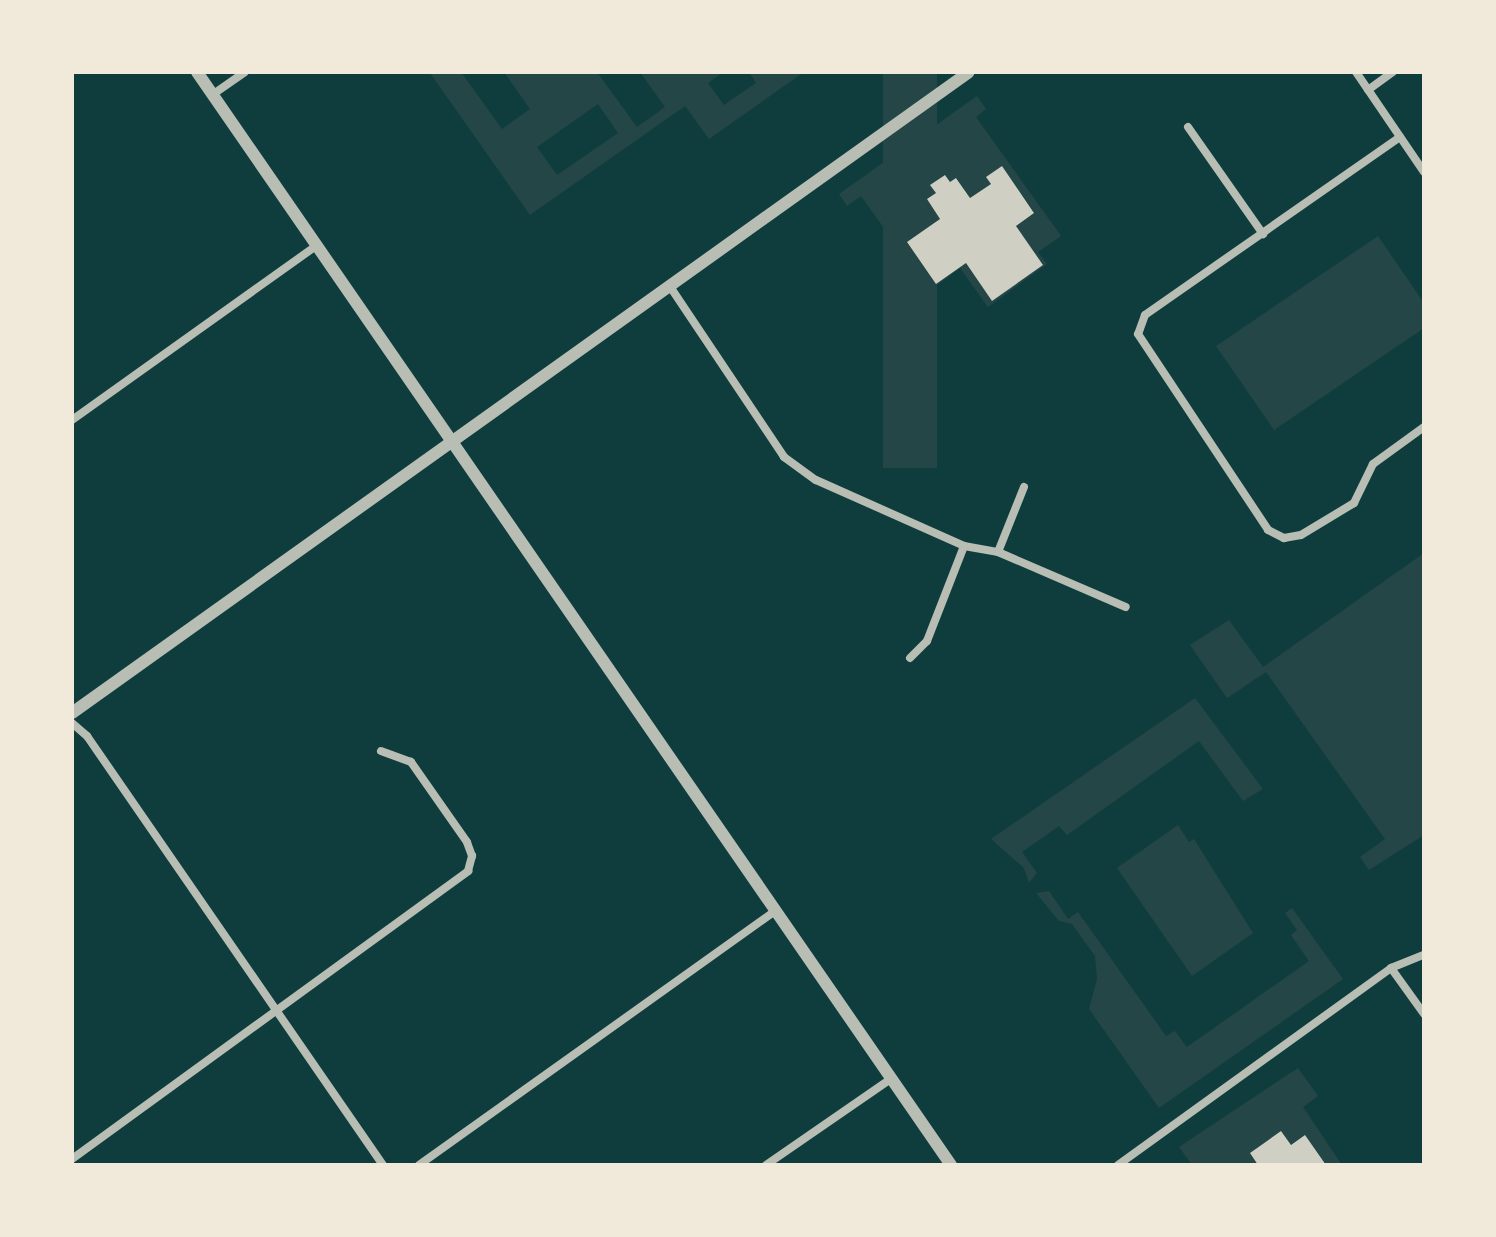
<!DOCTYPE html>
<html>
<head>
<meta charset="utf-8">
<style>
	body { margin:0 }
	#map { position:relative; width:1496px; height:1237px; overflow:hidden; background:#0f3d3e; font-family:"Noto Serif",serif }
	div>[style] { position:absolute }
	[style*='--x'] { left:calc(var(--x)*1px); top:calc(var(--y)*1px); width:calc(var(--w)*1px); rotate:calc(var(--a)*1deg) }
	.green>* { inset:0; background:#244646; transform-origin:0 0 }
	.building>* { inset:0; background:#cfcfc3 }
	.minor>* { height:8px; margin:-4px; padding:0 4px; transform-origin:4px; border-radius:4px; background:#b8beb3 }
	.tertiary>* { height:12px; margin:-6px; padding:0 6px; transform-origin:6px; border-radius:6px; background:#b8beb3 }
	span { translate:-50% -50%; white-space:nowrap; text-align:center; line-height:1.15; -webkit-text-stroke:6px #f1e9da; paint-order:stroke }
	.frame { position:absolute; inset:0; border:74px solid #f1e9da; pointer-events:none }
</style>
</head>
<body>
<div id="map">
	<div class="green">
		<div style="clip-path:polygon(evenodd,461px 72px,502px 129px,530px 109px,504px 72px,597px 72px,637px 127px,665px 107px,640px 72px,723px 72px,708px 83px,724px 105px,756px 83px,749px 72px,804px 72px,709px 139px,685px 106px,530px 215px,430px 73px,461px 72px,598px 104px,618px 133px,557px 175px,537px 147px,598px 104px)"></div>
		<div style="left:883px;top:72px;width:54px;height:396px"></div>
		<div style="clip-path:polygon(evenodd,977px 96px,986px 109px,976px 117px,1061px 236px,1038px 252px,1047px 264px,988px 307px,960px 268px,929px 291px,861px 196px,847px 206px,839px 194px,977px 96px,1002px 166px,1034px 212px,1016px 226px,1043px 265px,993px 300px,966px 263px,907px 242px,940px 219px,927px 200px,936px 193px,931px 185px,945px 175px,950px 182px,957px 178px,970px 198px,991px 184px,987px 177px,1002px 166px)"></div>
		<div style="clip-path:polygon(1378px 236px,1424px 303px,1424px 328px,1274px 430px,1216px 346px)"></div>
		<div style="clip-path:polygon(1424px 553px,1424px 835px,1369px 870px,1360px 857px,1385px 839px,1266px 672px,1227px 698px,1190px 645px,1229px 620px,1263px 667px)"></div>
		<div style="clip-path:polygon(1195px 698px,1263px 789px,1243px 801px,1199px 741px,1067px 835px,1059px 826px,1022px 852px,1037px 873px,1029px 883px,1024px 868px,991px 839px)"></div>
		<div style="clip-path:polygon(1178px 825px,1189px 842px,1194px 839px,1253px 933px,1192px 976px,1117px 868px)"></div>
		<div style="clip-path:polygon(1049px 891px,1068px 919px,1078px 912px,1166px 1036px,1175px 1031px,1187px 1047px,1309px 961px,1291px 935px,1297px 930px,1285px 913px,1292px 908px,1343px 979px,1159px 1108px,1089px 1009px,1097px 979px,1095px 956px,1072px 924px,1059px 921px,1036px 893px)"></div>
		<div style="clip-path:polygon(1298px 1068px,1318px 1096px,1303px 1107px,1342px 1165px,1326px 1165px,1305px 1135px,1291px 1145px,1281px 1131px,1250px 1153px,1258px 1165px,1192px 1165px,1179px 1147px)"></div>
	</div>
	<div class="building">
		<div style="clip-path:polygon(1002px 166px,1034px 213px,1016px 226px,1043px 265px,992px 301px,966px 263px,936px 284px,907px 242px,940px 219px,927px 199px,936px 193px,930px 185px,945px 175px,950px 182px,956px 178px,970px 198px,991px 184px,986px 177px)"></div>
		<div style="clip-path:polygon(1281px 1131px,1291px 1145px,1305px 1135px,1326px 1165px,1258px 1165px,1250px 1153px)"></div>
	</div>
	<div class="minor">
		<div style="--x:1356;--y:72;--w:121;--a:55.8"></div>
		<div style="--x:1368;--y:90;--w:31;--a:-36"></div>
		<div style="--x:212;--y:95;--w:40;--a:-34.9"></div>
		<div style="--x:1188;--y:127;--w:131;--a:55"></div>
		<div style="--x:1400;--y:137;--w:311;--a:145.1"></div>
		<div style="--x:1145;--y:315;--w:20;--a:110"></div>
		<div style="--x:1138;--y:334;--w:235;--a:56.4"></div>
		<div style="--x:1268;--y:530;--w:18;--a:27"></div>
		<div style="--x:1284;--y:538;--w:17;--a:-10"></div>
		<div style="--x:1301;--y:535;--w:62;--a:-31.1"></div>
		<div style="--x:1354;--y:503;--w:43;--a:-64"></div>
		<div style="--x:1373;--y:464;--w:63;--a:-36"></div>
		<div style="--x:669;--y:285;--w:207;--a:56.2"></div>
		<div style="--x:784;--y:457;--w:39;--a:36"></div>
		<div style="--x:816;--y:480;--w:162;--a:24"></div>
		<div style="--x:964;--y:546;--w:35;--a:10"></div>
		<div style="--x:998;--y:552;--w:139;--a:23.3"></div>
		<div style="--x:72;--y:420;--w:301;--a:-35.5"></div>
		<div style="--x:998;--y:552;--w:70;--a:-68.2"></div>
		<div style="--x:910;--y:658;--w:24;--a:-45"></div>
		<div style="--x:927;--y:641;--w:102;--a:-68.7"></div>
		<div style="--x:72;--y:723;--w:20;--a:41"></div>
		<div style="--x:87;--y:736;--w:521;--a:55.4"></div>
		<div style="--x:1391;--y:968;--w:57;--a:54.3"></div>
		<div style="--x:72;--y:1159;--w:490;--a:-36"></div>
		<div style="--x:468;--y:871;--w:16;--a:-75"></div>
		<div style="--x:472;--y:856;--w:15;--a:-110"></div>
		<div style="--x:467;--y:842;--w:98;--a:-125"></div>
		<div style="--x:411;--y:762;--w:32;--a:-160"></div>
		<div style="--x:419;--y:1165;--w:437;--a:-35.5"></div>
		<div style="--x:766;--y:1165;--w:153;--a:-34.6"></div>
		<div style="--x:1118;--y:1165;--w:337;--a:-35.8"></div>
		<div style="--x:1391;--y:968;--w:35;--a:-22"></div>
	</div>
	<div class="tertiary">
		<div style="--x:197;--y:72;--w:1328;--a:55.4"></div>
		<div style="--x:72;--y:713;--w:1102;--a:-35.55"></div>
	</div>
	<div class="frame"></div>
</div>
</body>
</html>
